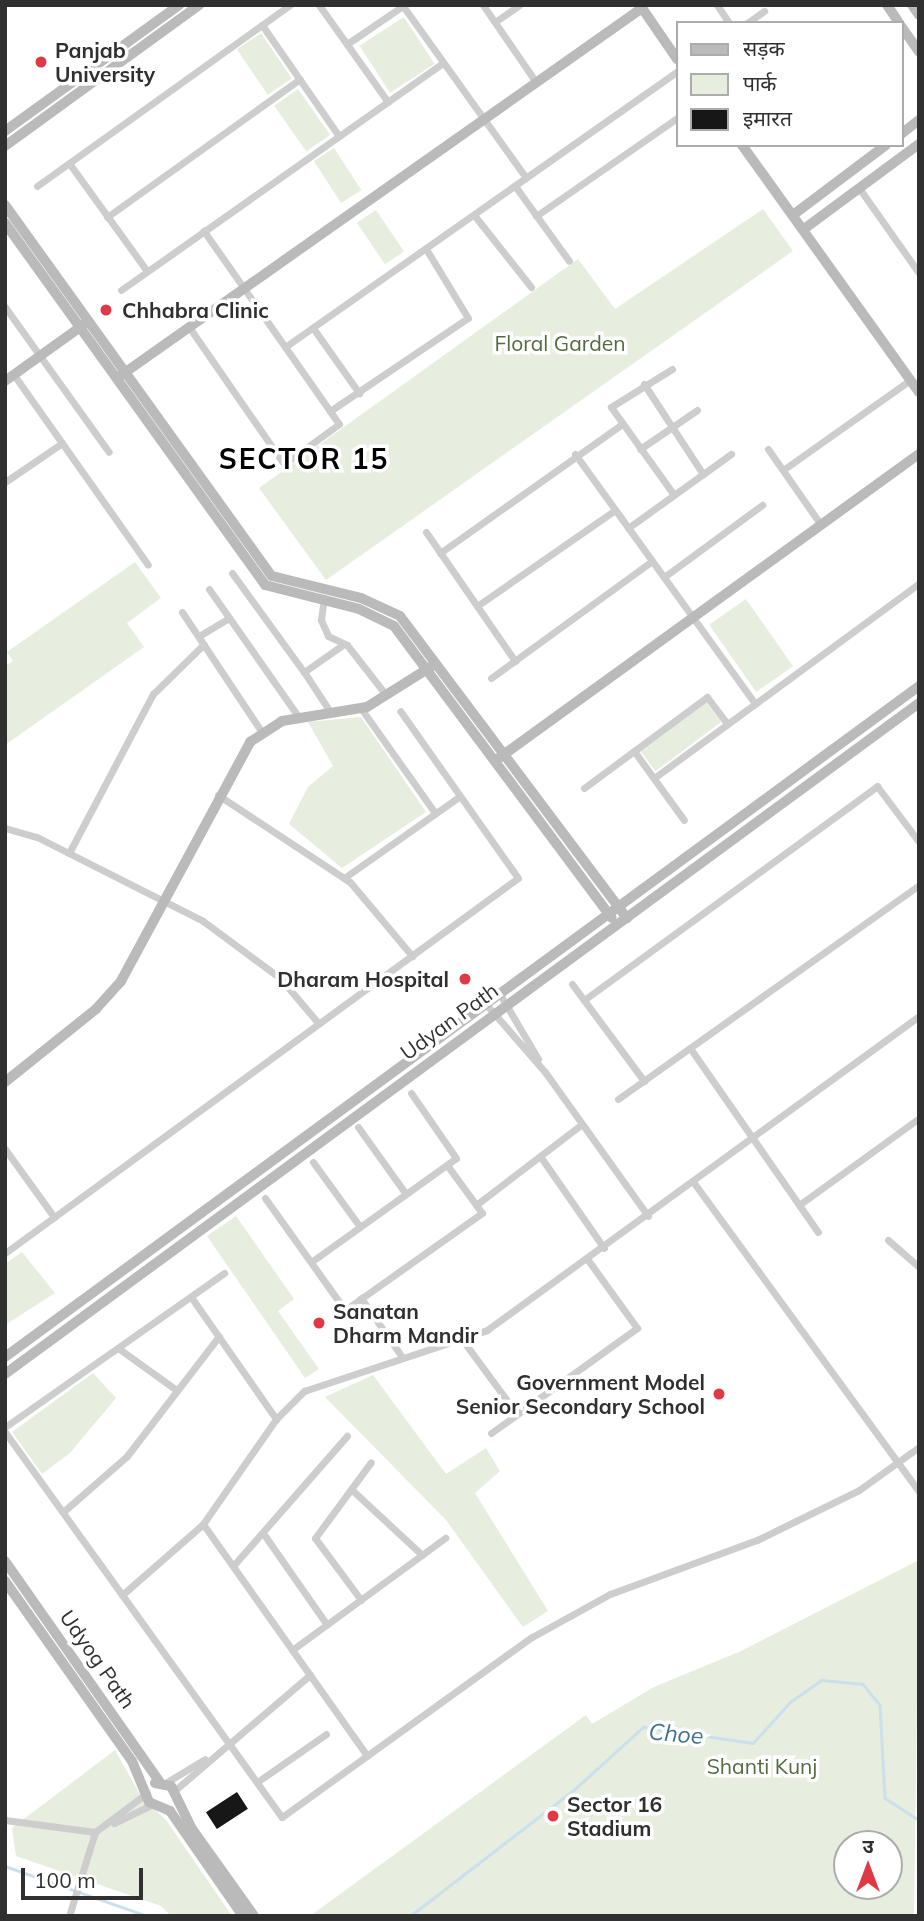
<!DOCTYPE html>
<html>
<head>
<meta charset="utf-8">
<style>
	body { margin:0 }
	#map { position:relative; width:924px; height:1921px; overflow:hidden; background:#fff; font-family:Mulish,"Noto Sans Devanagari",sans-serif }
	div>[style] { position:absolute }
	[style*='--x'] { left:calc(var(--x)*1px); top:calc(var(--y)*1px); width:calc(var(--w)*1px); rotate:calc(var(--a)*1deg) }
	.green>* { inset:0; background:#e7eddf; transform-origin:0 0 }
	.stream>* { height:2.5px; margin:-1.25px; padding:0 1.25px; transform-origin:1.25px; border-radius:1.25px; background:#cce0ec }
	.building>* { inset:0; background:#171717; transform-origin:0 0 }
	.street>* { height:7px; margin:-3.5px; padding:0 3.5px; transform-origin:3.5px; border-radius:3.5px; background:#cdcdcd }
	.secondary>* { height:10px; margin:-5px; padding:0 5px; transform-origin:5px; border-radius:5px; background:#bababa }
	.dots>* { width:19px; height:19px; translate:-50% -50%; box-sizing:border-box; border:4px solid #fff; border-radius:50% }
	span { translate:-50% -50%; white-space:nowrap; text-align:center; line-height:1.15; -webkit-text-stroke:7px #fff; paint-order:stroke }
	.poi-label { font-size:21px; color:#303030; font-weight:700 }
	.left { translate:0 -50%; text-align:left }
	.right { translate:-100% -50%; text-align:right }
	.park-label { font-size:21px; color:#546b3f }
	.street-label { font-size:21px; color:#303030 }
	.water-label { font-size:23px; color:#407291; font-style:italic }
	.district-label { font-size:28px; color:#000; font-weight:700; letter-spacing:2px }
	.frame { position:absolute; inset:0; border:7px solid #303030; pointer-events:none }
	.legend { position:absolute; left:676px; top:21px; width:228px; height:126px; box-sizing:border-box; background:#fff; border:2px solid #acacac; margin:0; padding:9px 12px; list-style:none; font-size:21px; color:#303030 }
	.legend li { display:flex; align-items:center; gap:14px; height:35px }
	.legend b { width:35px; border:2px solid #acacac }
	.north { position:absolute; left:833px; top:1830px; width:70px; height:70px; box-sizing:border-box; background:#fff; border:2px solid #acacac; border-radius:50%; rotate:0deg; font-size:19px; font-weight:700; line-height:28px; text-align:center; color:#303030 }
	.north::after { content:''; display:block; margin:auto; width:24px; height:32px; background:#e03946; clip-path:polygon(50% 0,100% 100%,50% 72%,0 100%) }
	.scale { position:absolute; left:21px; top:1868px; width:122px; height:32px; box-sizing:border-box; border:4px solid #303030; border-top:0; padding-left:9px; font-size:21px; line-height:24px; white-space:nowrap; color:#303030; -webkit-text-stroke:5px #fff; paint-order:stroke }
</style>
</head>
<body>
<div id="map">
	<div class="green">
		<div style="left:404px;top:17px;width:56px;height:53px;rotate:57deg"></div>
		<div style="left:261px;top:33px;width:55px;height:29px;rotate:56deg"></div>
		<div style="left:298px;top:89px;width:56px;height:29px;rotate:55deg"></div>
		<div style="left:334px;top:148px;width:50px;height:24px;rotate:57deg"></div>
		<div style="clip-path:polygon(763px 209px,793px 251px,326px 580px,259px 488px,578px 259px,615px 309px)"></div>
		<div style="left:376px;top:210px;width:50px;height:23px;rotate:56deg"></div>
		<div style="clip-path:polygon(135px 562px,161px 598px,127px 623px,144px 647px,5px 745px,5px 666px,13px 661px,7px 652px)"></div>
		<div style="left:746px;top:599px;width:82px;height:45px;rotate:55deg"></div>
		<div style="left:706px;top:702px;width:25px;height:82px;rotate:53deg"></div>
		<div style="clip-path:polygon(361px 717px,426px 812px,342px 868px,289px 824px,308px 787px,333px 766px,308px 722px)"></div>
		<div style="clip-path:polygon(236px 1216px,294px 1299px,278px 1311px,319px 1369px,305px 1378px,207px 1236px)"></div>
		<div style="clip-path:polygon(22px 1252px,55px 1293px,5px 1325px,5px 1264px)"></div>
		<div style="clip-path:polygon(93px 1373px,116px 1398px,70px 1453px,42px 1474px,12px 1432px)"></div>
		<div style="clip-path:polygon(373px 1375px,446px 1474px,486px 1448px,500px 1471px,475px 1493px,548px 1611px,523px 1627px,446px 1520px,325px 1397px)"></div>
		<div style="clip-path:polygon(evenodd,919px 1560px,914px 1916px,310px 1916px,586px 1715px,592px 1724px,654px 1687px,741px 1651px,919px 1560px,847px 1844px,889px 1844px,889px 1886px,847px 1886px,847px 1844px)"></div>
		<div style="clip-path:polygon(115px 1750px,142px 1798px,166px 1820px,232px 1916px,171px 1916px,161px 1906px,16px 1856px,12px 1828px)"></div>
	</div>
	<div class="stream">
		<div style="--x:5;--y:1866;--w:151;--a:19.3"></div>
		<div style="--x:410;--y:1916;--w:210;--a:-37.6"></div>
		<div style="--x:576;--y:1788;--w:91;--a:-42.3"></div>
		<div style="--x:643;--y:1727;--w:111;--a:8.3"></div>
		<div style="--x:753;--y:1743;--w:55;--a:-47.9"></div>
		<div style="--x:790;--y:1702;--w:39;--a:-35"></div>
		<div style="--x:822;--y:1680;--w:41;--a:5.6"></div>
		<div style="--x:863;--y:1684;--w:27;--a:51"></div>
		<div style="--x:880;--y:1705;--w:93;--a:86.9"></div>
		<div style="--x:885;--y:1798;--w:40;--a:32.9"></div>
	</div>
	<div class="building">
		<div style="left:237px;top:1792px;width:20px;height:37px;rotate:57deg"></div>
	</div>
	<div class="street">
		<div style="--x:319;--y:5;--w:119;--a:54.6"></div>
		<div style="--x:483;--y:5;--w:93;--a:55.5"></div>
		<div style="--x:717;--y:5;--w:22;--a:56"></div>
		<div style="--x:403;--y:6;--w:211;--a:54.4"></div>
		<div style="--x:495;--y:22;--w:29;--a:-35"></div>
		<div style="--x:747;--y:23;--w:21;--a:-35"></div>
		<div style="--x:262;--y:25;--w:135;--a:55.3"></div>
		<div style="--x:347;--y:44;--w:69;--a:-34.4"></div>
		<div style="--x:69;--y:163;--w:133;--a:54.2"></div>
		<div style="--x:37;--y:186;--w:311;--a:-35.6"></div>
		<div style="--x:515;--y:186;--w:92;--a:54.2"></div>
		<div style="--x:859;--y:188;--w:104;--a:54.8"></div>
		<div style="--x:474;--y:215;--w:92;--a:51.6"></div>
		<div style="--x:536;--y:216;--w:172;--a:-34.8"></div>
		<div style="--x:107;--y:217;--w:237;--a:-35.6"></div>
		<div style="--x:121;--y:290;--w:394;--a:-35.2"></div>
		<div style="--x:5;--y:307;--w:178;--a:54.4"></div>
		<div style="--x:189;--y:327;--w:167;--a:55.3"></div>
		<div style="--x:284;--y:464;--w:68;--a:-36"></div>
		<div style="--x:339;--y:424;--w:236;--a:-125"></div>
		<div style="--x:313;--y:328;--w:80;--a:54.7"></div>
		<div style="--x:285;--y:347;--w:479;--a:-35.1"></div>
		<div style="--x:672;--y:369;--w:72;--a:148.1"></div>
		<div style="--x:611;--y:407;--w:108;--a:54.4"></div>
		<div style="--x:14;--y:375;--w:232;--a:54.8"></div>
		<div style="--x:644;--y:384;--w:108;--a:56.8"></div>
		<div style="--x:330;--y:411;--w:166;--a:-34"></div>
		<div style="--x:468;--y:318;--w:81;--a:-121.3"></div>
		<div style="--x:640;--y:449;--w:69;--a:-34.4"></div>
		<div style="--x:768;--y:449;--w:93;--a:55.1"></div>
		<div style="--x:575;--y:454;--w:308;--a:54.2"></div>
		<div style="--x:783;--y:470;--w:156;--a:-35.3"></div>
		<div style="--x:5;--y:482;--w:69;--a:-34.4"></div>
		<div style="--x:628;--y:528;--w:127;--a:-35.7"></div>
		<div style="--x:426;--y:532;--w:157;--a:55.4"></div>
		<div style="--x:440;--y:553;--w:223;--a:-35.3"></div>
		<div style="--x:232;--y:573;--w:122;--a:54"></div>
		<div style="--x:664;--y:577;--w:122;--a:-36.3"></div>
		<div style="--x:209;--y:589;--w:155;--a:55"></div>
		<div style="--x:324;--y:598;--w:22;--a:98"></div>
		<div style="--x:321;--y:620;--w:17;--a:66"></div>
		<div style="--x:328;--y:636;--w:21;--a:25"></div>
		<div style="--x:347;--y:645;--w:63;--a:52"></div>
		<div style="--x:477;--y:606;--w:168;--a:-34.8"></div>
		<div style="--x:182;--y:612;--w:146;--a:56.4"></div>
		<div style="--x:199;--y:636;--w:35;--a:-31"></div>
		<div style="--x:491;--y:678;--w:199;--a:-36"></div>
		<div style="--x:360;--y:707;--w:130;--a:54.7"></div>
		<div style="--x:329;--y:710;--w:45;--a:-123.3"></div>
		<div style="--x:304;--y:672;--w:49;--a:-35"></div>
		<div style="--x:634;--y:751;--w:85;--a:54.1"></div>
		<div style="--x:654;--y:778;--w:329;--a:-36.3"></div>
		<div style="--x:584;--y:788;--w:153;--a:-36.5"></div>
		<div style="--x:707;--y:697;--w:34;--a:53"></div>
		<div style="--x:218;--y:795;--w:158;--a:33.4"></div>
		<div style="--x:350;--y:882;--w:97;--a:50"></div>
		<div style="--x:5;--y:828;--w:33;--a:16"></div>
		<div style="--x:37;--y:837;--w:186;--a:26.8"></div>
		<div style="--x:203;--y:921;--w:96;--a:36.5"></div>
		<div style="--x:280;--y:978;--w:60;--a:49.7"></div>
		<div style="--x:69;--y:853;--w:180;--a:-62.2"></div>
		<div style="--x:153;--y:694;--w:71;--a:-44.4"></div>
		<div style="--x:344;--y:878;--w:141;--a:-35.2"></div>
		<div style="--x:572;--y:984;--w:121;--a:53.4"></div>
		<div style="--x:498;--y:991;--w:79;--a:59.5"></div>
		<div style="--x:584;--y:1000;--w:363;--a:-36.1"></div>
		<div style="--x:877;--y:786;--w:70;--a:53.1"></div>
		<div style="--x:485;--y:1003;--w:91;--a:49"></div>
		<div style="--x:545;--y:1072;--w:177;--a:54.4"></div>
		<div style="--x:690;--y:1048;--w:224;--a:55.2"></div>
		<div style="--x:618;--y:1099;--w:369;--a:-35.4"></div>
		<div style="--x:358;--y:1127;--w:82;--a:54.4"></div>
		<div style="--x:5;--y:1149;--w:84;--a:54.2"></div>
		<div style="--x:540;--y:1156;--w:112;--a:55.2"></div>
		<div style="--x:313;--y:1162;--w:80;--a:54.1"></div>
		<div style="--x:694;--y:1183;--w:382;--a:53.9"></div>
		<div style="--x:265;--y:1198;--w:138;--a:54.5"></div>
		<div style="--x:345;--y:1310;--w:168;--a:-35.3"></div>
		<div style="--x:482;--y:1213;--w:59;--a:-126.1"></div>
		<div style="--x:476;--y:1205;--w:133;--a:-37.4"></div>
		<div style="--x:799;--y:1205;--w:148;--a:-35.9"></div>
		<div style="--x:888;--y:1240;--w:41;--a:41.1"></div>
		<div style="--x:5;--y:1253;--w:635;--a:-36.17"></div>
		<div style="--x:518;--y:878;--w:204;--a:-125.2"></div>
		<div style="--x:311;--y:1262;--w:178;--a:-35.6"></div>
		<div style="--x:456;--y:1158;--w:79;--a:-124.7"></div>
		<div style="--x:191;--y:1297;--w:149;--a:55.1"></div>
		<div style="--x:361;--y:1298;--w:72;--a:55.2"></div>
		<div style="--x:461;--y:1338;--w:94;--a:53.6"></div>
		<div style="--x:118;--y:1348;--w:70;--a:35.7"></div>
		<div style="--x:5;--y:1427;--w:268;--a:-35.1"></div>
		<div style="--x:5;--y:1432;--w:474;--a:54.3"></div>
		<div style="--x:282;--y:1817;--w:308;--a:-35.8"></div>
		<div style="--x:532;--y:1637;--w:89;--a:-28.9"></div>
		<div style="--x:610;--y:1594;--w:157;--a:-20.2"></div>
		<div style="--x:757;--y:1540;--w:114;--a:-26.1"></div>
		<div style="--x:859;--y:1490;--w:74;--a:-35.6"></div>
		<div style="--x:491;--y:1433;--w:180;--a:-35.7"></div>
		<div style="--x:637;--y:1328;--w:84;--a:-125.8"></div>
		<div style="--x:351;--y:1489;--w:97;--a:42.9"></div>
		<div style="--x:63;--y:1512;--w:85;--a:-41.2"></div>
		<div style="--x:127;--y:1456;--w:151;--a:-52.5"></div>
		<div style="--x:203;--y:1524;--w:284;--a:54.7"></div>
		<div style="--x:265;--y:1536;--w:108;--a:55.1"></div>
		<div style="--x:233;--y:1566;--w:173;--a:-48.8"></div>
		<div style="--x:122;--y:1595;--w:108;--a:-41.2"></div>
		<div style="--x:203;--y:1524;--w:128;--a:-55.2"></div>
		<div style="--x:276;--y:1419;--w:40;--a:-45"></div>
		<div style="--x:304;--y:1391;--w:193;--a:-18.4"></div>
		<div style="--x:487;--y:1330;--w:534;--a:-36.01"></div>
		<div style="--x:361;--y:1600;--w:77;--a:-126.6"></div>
		<div style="--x:315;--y:1538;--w:94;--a:-53.6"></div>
		<div style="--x:292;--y:1650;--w:190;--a:-36.2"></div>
		<div style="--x:167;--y:1782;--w:44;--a:-31.2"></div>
		<div style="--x:257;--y:1782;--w:84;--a:-34.8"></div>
		<div style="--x:174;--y:1791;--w:179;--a:-40.5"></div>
		<div style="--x:5;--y:1820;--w:91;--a:7.6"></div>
		<div style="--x:114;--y:1823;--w:41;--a:-25.9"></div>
		<div style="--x:69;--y:1916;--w:88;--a:-72.8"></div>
		<div style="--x:95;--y:1832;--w:65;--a:-36.9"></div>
	</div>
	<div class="secondary">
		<div style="--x:887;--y:5;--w:22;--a:56"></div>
		<div style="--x:912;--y:5;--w:12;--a:55"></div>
		<div style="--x:901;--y:26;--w:32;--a:55"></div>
		<div style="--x:5;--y:131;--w:215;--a:-35.9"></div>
		<div style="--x:901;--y:134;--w:23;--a:-38"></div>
		<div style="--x:742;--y:145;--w:304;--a:54.4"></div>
		<div style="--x:5;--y:146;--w:240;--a:-36"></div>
		<div style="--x:5;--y:205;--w:457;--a:54.3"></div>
		<div style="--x:272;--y:576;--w:92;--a:13.9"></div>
		<div style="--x:361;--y:598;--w:43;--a:24.8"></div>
		<div style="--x:400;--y:616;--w:378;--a:53.1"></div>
		<div style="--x:793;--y:215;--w:116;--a:-37"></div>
		<div style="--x:5;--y:223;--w:446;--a:54.3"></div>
		<div style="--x:265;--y:585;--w:97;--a:14.3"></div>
		<div style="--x:359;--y:609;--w:39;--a:26"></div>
		<div style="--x:394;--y:626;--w:364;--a:53.3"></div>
		<div style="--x:804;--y:229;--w:143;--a:-36.5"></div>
		<div style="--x:120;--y:376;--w:639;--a:-35.18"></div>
		<div style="--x:642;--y:8;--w:62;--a:55.5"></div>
		<div style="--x:5;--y:381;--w:100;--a:-35.6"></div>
		<div style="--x:499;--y:758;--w:518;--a:-35.9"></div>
		<div style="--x:5;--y:1082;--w:117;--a:-38.7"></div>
		<div style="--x:96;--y:1009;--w:38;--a:-48"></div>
		<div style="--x:121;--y:981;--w:272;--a:-61.6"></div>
		<div style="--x:250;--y:742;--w:38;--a:-33"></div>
		<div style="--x:282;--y:721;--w:86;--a:-9.4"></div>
		<div style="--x:367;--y:707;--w:77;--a:-32.2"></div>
		<div style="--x:5;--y:1357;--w:1134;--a:-36.28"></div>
		<div style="--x:5;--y:1374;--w:1134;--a:-36.28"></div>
		<div style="--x:5;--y:1561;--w:269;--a:55"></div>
		<div style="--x:5;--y:1581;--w:220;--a:54.8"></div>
		<div style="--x:132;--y:1761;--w:44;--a:67.5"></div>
		<div style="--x:149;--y:1802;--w:23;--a:23"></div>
		<div style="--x:170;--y:1811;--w:128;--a:55.2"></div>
		<div style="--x:155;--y:1783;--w:16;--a:11"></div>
		<div style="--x:171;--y:1786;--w:48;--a:64"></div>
		<div style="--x:192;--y:1829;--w:107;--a:54.5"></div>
	</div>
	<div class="dots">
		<div style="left:41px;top:62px;background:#e03946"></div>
		<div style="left:106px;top:310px;background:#e03946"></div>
		<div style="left:465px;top:979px;background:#e03946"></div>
		<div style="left:319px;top:1323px;background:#e03946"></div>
		<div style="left:719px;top:1394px;background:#e03946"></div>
		<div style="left:553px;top:1816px;background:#e03946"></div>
	</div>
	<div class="poi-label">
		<span class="left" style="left:55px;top:62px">Panjab<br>University</span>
		<span class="left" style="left:122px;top:310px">Chhabra Clinic</span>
		<span class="right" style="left:449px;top:979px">Dharam Hospital</span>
		<span class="left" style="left:333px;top:1323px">Sanatan<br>Dharm Mandir</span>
		<span class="right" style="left:705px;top:1394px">Government Model<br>Senior Secondary School</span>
		<span class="left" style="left:567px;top:1816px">Sector 16<br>Stadium</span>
	</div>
	<div class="park-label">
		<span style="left:560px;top:343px">Floral Garden</span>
		<span style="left:762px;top:1766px">Shanti Kunj</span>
	</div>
	<div class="street-label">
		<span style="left:449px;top:1021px;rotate:-36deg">Udyan Path</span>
		<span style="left:98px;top:1659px;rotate:55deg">Udyog Path</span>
	</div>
	<div class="water-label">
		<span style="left:676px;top:1734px;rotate:5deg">Choe</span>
	</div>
	<div class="district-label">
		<span style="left:304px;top:459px">SECTOR 15</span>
	</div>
	<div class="frame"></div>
	<ul class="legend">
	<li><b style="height:9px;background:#bababa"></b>सड़क</li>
	<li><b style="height:19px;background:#e7eddf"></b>पार्क</li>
	<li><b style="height:19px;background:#171717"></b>इमारत</li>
	</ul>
	<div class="north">उ</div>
	<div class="scale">100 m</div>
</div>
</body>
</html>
